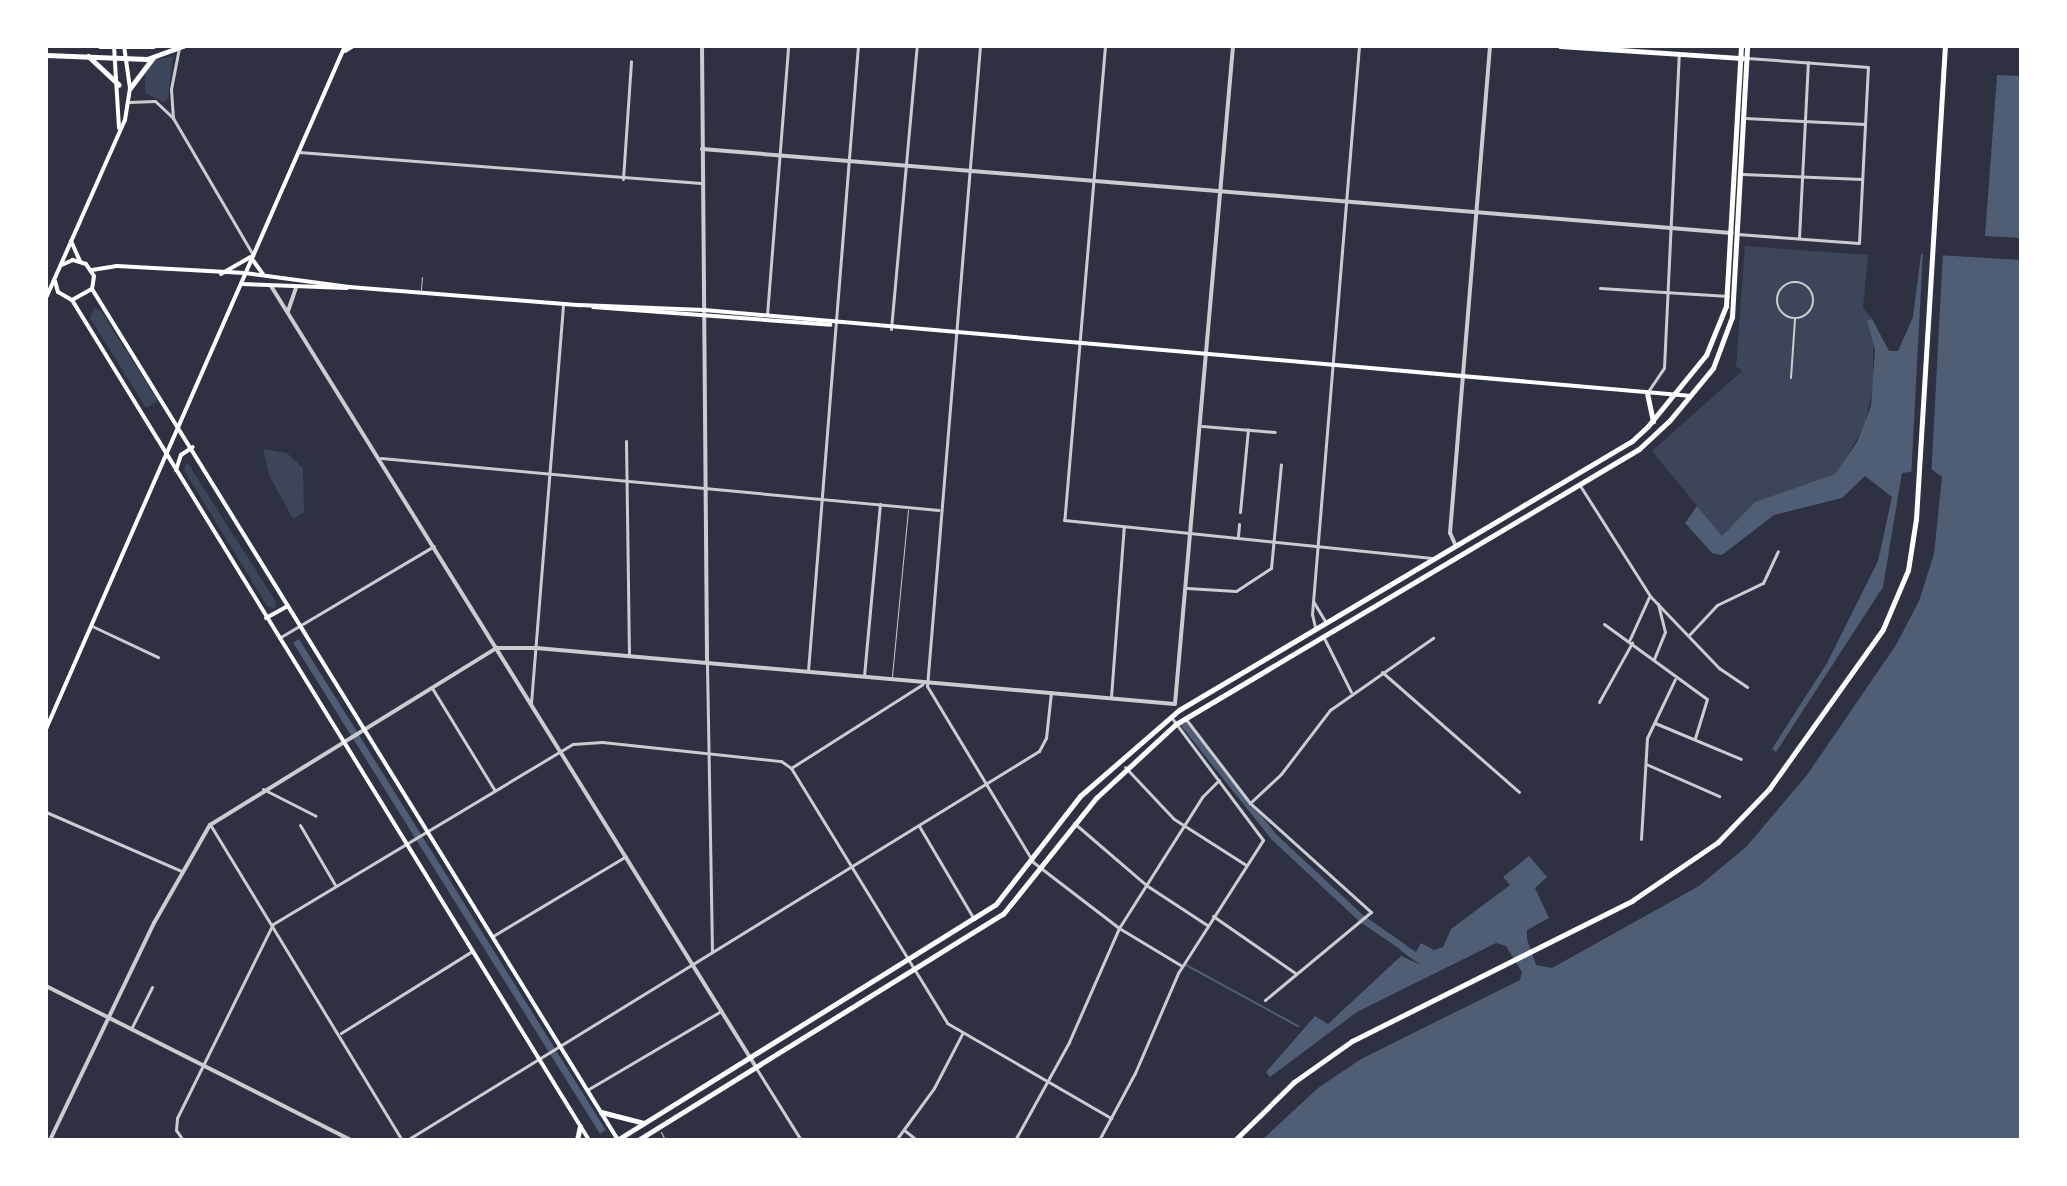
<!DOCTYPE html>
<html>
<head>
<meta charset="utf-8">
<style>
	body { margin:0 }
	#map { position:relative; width:2067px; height:1186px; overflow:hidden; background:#2d3142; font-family:Quicksand,sans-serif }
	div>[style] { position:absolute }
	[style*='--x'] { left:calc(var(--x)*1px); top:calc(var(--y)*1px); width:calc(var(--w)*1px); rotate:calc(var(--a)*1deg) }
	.green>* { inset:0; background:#3c4559 }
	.water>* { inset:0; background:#4f5d75; transform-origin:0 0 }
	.pier>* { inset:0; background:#2d3142; transform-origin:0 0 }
	.stream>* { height:2px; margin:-1px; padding:0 1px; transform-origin:1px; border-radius:1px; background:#4f5d75 }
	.canal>* { height:7px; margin:-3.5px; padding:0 3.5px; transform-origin:3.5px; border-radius:3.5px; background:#4f5d75 }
	.service>* { height:1px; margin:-0.5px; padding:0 0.5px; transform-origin:0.5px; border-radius:0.5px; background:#caccd0 }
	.pedestrian>* { height:2px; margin:-1px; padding:0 1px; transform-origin:1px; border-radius:1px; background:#caccd0 }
	.pedestrian>.ring { margin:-1px; padding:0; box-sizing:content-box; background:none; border:2px solid #caccd0; border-radius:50% }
	.minor>* { height:3px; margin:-1.5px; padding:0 1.5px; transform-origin:1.5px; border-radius:1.5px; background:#caccd0 }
	.tertiary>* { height:4px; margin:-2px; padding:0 2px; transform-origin:2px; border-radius:2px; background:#caccd0 }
	.secondary>* { height:4px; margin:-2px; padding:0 2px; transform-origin:2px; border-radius:2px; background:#fff }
	.primary>* { height:5px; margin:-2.5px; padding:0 2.5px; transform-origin:2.5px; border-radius:2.5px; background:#fff }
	span { translate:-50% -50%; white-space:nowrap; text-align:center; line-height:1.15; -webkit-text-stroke:8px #fff; paint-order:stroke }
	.frame { position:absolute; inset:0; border:48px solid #fff; pointer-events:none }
</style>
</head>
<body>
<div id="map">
	<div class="green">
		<div style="clip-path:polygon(173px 56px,168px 98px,164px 102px,145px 93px,145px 73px,155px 60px)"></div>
		<div style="clip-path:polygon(1745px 246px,1868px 255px,1863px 308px,1872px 319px,1867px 322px,1873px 331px,1873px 388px,1864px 427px,1836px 474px,1755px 502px,1722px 536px,1652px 451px,1742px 371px,1736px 366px)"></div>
		<div style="clip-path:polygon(94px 308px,101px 311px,158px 401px,146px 408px,90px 318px)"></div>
		<div style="clip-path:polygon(263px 449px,287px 453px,303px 468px,304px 512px,293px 519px,269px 475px)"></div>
		<div style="clip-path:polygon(187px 462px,276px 602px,275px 609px,267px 606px,184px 470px)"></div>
	</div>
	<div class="water">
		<div style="clip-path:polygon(1997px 75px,2021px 76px,2021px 238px,1985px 236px)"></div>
		<div style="clip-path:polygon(1921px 254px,2021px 260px,2021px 1140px,1262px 1140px,1318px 1088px,1361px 1059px,1520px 980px,1522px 972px,1506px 946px,1496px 943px,1357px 1012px,1270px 1077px,1266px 1072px,1315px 1016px,1328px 1024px,1401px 956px,1421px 965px,1401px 951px,1405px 945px,1416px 952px,1421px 943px,1434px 950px,1443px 947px,1451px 929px,1510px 885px,1503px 877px,1529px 856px,1547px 877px,1535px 888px,1549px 918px,1527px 930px,1527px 939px,1536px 965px,1552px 968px,1699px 886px,1747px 846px,1807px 775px,1896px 645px,1919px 601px,1934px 554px,1942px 477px,1931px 469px,1902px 473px,1883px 587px,1776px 752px,1772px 749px,1827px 663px,1878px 561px,1892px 497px,1865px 476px,1842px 498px,1774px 515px,1722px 555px,1712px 553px,1685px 523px,1697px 506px,1722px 536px,1755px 502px,1835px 474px,1857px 442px,1871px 406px,1875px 350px,1867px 321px,1872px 319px,1889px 351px,1898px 351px,1913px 317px)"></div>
		<div style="left:299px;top:639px;width:579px;height:7px;rotate:58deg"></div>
	</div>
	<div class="pier">
		<div style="left:1923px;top:250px;width:20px;height:222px;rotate:3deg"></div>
	</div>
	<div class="stream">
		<div style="--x:1186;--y:965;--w:128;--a:28.6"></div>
	</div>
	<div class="canal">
		<div style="--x:1184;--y:724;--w:143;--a:51.5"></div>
		<div style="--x:1273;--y:836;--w:120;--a:43"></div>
		<div style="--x:1361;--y:918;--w:51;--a:34.6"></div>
	</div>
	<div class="service">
		<div style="--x:421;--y:290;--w:13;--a:-86"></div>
		<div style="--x:892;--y:676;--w:167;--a:-84.5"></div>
		<div style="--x:661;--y:1132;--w:9;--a:63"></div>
	</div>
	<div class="pedestrian">
		<div class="ring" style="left:1777px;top:282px;width:34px;height:34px"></div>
		<div style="--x:1791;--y:378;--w:59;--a:-86.1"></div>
	</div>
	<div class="minor">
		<div style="--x:980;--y:46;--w:642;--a:94.73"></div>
		<div style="--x:927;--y:686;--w:205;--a:58.9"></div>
		<div style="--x:1033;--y:862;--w:108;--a:37.5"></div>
		<div style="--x:1119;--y:928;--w:74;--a:31.1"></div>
		<div style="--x:1105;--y:46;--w:476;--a:94.9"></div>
		<div style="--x:1064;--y:520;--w:370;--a:5.9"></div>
		<div style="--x:129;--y:102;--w:26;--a:-2"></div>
		<div style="--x:155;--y:101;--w:25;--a:43"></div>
		<div style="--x:173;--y:118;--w:159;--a:59.7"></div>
		<div style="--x:173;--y:118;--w:29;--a:-94"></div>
		<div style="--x:171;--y:89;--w:42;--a:-79"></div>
		<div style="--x:1745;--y:118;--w:120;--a:2.9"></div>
		<div style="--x:299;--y:152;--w:403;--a:4.4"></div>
		<div style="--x:1742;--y:174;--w:120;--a:2.4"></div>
		<div style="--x:623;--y:179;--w:118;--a:-86.1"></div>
		<div style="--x:1737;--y:234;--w:122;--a:4.2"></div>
		<div style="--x:1859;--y:243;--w:176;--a:-87.1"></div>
		<div style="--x:1868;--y:67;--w:121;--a:-175.7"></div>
		<div style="--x:1799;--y:238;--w:176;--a:-87.1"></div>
		<div style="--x:1600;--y:288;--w:128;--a:3.6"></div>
		<div style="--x:767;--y:315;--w:270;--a:-85.5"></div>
		<div style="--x:891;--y:329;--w:284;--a:-84.8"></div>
		<div style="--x:1647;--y:393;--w:30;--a:-56"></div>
		<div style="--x:1664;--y:368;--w:313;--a:-87.3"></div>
		<div style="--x:1202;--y:426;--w:73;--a:4.7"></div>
		<div style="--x:626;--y:441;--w:214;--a:89.2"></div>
		<div style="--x:381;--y:458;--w:560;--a:5.32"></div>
		<div style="--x:1579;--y:484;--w:133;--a:57.6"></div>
		<div style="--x:1650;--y:596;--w:100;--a:46.2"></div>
		<div style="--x:1719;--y:668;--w:34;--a:34"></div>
		<div style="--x:1240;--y:512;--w:83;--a:-84.5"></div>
		<div style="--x:1238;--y:536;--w:12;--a:-85"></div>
		<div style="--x:1187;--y:588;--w:49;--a:3.5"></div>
		<div style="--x:1236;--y:591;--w:42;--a:-33.3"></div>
		<div style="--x:1271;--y:568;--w:104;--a:-84.5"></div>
		<div style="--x:1313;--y:601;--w:23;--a:59"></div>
		<div style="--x:1604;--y:624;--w:127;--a:36.1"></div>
		<div style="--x:1707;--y:699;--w:41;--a:107.1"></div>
		<div style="--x:92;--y:626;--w:73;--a:25.2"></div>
		<div style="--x:1315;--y:627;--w:13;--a:-103"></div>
		<div style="--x:1312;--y:614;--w:570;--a:-85.27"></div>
		<div style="--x:1689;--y:635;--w:41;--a:-47"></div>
		<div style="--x:1717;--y:605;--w:51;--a:-25.6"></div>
		<div style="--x:1763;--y:583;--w:35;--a:-65"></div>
		<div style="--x:279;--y:638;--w:180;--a:-30.7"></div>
		<div style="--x:1324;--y:638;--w:60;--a:63.4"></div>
		<div style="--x:1629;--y:641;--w:48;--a:-65.6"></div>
		<div style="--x:1654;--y:659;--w:29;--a:-68"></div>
		<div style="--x:1665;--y:632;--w:29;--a:-104"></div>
		<div style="--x:707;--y:664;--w:288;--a:89"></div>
		<div style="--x:808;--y:671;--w:627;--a:-85.43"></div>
		<div style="--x:1382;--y:672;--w:182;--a:41.2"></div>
		<div style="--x:864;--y:676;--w:173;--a:-84.7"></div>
		<div style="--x:432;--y:688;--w:119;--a:58.5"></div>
		<div style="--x:1111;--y:697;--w:171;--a:-85.7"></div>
		<div style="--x:1599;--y:702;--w:68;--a:-60.8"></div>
		<div style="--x:531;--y:703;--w:400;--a:-85.4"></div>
		<div style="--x:1185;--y:718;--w:107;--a:52.6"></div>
		<div style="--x:1250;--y:803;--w:163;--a:42"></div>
		<div style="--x:1371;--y:912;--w:138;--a:140.3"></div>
		<div style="--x:1655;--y:723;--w:93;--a:22.7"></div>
		<div style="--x:1646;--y:764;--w:80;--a:23.7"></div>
		<div style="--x:1125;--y:767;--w:71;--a:46.7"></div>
		<div style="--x:1174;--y:819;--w:85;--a:32.6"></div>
		<div style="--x:791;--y:768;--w:156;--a:-32.5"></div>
		<div style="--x:263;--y:789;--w:59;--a:27"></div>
		<div style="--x:1250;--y:803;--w:42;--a:-43.1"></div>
		<div style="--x:1281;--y:774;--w:81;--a:-52.6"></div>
		<div style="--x:1330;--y:710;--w:126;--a:-35"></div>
		<div style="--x:46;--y:812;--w:148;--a:23.5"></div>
		<div style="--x:1074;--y:823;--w:95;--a:40.7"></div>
		<div style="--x:1146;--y:885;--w:73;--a:33.3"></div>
		<div style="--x:300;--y:825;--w:69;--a:59.7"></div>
		<div style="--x:211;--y:826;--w:368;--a:58.7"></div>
		<div style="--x:919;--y:826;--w:108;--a:59.4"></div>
		<div style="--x:1641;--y:839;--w:101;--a:-86.6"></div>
		<div style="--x:1647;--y:738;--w:65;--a:-64.6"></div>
		<div style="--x:1213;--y:916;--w:100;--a:34.8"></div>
		<div style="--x:273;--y:924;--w:350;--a:-31"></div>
		<div style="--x:573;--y:744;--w:29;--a:-4"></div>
		<div style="--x:602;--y:742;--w:180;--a:6.1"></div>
		<div style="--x:781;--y:761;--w:12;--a:35"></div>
		<div style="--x:791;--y:768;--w:299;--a:58.5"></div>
		<div style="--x:947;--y:1023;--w:190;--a:30.1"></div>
		<div style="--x:493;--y:936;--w:155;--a:-31"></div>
		<div style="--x:131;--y:1029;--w:47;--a:-63.4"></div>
		<div style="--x:341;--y:1033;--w:155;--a:-32"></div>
		<div style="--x:756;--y:1068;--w:85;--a:58"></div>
		<div style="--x:587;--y:1090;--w:156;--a:-30.5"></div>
		<div style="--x:904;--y:1130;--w:16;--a:38"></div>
		<div style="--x:183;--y:1140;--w:12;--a:-125"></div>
		<div style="--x:176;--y:1130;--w:12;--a:-85"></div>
		<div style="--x:177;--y:1118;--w:216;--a:-63.7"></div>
		<div style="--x:407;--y:1140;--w:742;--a:-31.61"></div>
		<div style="--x:1039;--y:751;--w:15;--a:-62"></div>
		<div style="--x:1046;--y:738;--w:46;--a:-83.8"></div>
		<div style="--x:896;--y:1140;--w:64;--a:-53.8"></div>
		<div style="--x:934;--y:1088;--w:61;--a:-62.6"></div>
		<div style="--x:1015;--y:1140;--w:112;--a:-61.1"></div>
		<div style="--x:1069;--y:1042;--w:124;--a:-66.3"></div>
		<div style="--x:1119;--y:928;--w:155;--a:-57.6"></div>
		<div style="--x:1202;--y:797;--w:24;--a:-45"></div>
		<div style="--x:1099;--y:1140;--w:76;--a:-61.8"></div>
		<div style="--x:1135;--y:1073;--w:109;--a:-66.7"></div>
		<div style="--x:1178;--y:973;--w:158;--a:-57.4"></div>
		<div style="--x:1263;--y:840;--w:154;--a:-126.8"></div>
	</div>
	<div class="tertiary">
		<div style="--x:702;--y:46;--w:616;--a:89.53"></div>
		<div style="--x:702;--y:149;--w:1033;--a:4.66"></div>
		<div style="--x:271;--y:286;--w:919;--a:58.16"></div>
		<div style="--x:288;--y:311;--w:24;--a:-71"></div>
		<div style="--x:1455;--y:544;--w:12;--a:-114"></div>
		<div style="--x:1450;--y:533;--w:489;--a:-85.3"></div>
		<div style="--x:1175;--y:704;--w:661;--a:-84.96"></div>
		<div style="--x:46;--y:986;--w:342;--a:26.8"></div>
		<div style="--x:50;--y:1140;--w:241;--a:-64.4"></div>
		<div style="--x:154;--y:923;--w:113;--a:-60.3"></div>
		<div style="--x:210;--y:825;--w:337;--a:-31.7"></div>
		<div style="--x:497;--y:648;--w:39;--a:0"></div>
		<div style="--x:536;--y:648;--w:641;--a:5.01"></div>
	</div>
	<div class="secondary">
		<div style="--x:114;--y:46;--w:82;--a:86.5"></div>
		<div style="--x:345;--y:51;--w:9;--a:-32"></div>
		<div style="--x:71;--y:241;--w:22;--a:66"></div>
		<div style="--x:252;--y:259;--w:19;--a:54"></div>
		<div style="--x:92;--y:270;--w:25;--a:-9"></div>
		<div style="--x:117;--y:266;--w:128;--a:3.1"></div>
		<div style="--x:245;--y:273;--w:105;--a:7.7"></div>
		<div style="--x:349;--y:287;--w:232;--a:4.5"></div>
		<div style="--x:221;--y:274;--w:34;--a:-30"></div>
		<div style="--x:55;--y:281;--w:11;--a:75"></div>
		<div style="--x:58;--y:292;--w:16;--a:30"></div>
		<div style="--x:72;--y:300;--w:23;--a:-29"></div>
		<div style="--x:92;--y:289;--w:13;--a:-81"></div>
		<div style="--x:94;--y:276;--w:14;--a:-124"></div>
		<div style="--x:86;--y:264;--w:14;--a:-163"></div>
		<div style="--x:73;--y:260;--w:13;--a:157"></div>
		<div style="--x:241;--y:284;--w:106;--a:2.2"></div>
		<div style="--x:92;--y:289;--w:1000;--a:58.28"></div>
		<div style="--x:46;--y:298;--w:195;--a:-66.1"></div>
		<div style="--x:125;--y:120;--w:32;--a:-81"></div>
		<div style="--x:130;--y:88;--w:42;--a:-98.1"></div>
		<div style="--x:72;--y:300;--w:986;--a:58.39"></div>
		<div style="--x:579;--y:305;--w:125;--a:2.3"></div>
		<div style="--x:704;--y:310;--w:991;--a:4.98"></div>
		<div style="--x:593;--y:307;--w:238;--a:4.3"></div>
		<div style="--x:176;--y:470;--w:16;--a:-72"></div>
		<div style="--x:181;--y:455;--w:14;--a:-34"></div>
		<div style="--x:266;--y:618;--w:25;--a:-29"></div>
		<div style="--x:46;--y:729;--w:746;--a:-66.36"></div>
	</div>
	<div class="primary">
		<div style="--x:100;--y:46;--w:53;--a:0"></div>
		<div style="--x:1560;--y:46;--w:183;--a:3.8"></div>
		<div style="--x:46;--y:55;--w:101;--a:2.3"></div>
		<div style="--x:147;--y:59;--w:38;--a:-20"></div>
		<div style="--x:88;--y:56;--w:42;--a:43.1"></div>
		<div style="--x:130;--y:88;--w:38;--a:-53"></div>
		<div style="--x:1647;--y:393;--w:29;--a:78"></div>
		<div style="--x:601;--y:1112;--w:44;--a:14.3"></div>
		<div style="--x:577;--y:1140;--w:14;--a:-78"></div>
		<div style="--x:617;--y:1140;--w:446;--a:-31.9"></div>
		<div style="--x:996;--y:904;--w:137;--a:-52.1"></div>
		<div style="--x:1080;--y:796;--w:131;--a:-41"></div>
		<div style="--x:1179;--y:710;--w:527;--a:-30.7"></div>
		<div style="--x:1632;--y:441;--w:22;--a:-43"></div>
		<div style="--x:1648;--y:426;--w:92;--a:-50.8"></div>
		<div style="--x:1706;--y:355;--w:53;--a:-67.8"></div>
		<div style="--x:1726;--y:306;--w:260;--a:-86.7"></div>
		<div style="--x:638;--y:1140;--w:429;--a:-31.8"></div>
		<div style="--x:1003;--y:914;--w:149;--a:-51.3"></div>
		<div style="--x:1096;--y:798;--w:109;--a:-42.8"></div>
		<div style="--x:1176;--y:724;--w:539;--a:-30.71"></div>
		<div style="--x:1639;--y:449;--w:42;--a:-43.1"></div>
		<div style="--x:1670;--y:420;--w:67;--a:-50.4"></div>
		<div style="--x:1713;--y:368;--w:54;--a:-69.6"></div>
		<div style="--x:1732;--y:317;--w:271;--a:-86.8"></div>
		<div style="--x:1235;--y:1140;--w:83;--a:-44.5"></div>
		<div style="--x:1294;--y:1082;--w:71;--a:-35.3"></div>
		<div style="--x:1352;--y:1041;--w:314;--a:-26.6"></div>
		<div style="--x:1633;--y:900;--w:103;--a:-34.3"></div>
		<div style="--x:1718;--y:842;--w:74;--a:-46.1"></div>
		<div style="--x:1769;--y:789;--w:196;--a:-54.5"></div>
		<div style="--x:1883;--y:629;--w:64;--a:-67"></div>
		<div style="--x:1908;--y:570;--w:52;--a:-81.1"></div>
		<div style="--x:1916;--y:519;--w:474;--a:-86.5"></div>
	</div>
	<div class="frame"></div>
</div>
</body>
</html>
